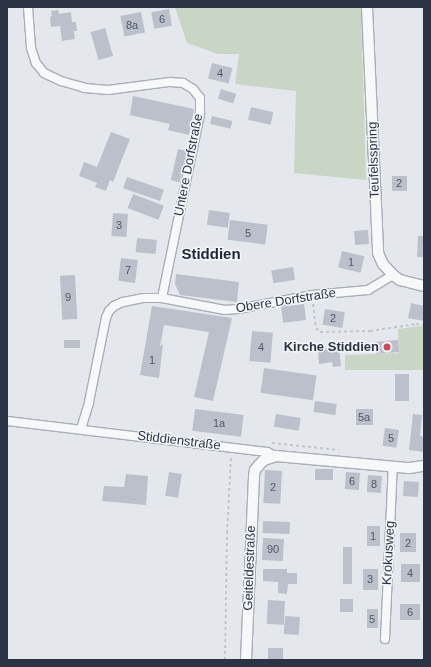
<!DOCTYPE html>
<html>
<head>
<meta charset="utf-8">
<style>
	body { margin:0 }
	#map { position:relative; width:431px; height:667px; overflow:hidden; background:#e4e7ec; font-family:Arial,sans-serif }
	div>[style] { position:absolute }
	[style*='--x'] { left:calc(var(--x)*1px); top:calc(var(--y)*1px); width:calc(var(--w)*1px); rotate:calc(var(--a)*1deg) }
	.green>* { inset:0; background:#c9d6c5 }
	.building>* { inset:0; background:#bbc0ca; transform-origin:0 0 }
	.path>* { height:2px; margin-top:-1px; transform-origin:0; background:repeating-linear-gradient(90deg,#c2c5cb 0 3px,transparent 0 6px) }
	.roads { filter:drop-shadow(1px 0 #a9aeb7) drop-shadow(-1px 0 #a9aeb7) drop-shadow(0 1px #a9aeb7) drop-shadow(0 -1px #a9aeb7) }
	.minor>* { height:8px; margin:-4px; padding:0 4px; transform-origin:4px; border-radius:4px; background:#f7f8fa }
	.tertiary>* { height:10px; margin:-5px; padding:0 5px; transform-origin:5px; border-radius:5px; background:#f7f8fa }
	.dots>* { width:11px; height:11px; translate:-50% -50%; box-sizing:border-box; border:2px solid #f4f6f9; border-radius:50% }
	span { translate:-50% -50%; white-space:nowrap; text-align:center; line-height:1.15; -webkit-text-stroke:3px #f4f6f9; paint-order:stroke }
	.number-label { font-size:11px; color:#4f5766 }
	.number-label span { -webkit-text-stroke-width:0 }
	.street-label { font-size:13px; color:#2b3445 }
	.poi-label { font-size:13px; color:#2b3445; font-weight:700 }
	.right { translate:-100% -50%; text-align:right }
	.quarter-label { font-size:15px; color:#1d2536; font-weight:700 }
	.frame { position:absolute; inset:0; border:8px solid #2b3445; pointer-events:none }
</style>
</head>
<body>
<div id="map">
	<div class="green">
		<div style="clip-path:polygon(175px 7px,361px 7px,366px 180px,294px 173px,296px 91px,235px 84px,239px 54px,218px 54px,187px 43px)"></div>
		<div style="clip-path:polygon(420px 326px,424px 327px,424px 370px,345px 370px,345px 355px,399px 353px,398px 329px)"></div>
	</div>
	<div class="building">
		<div style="left:169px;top:9px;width:17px;height:18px;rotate:80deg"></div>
		<div style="clip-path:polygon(58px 10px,59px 14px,71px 12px,72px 22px,76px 22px,77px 31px,74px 31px,75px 39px,62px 41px,60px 26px,51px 27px,50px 17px,52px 16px,51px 11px)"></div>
		<div style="left:141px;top:12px;width:21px;height:21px;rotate:79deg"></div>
		<div style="left:105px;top:28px;width:29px;height:15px;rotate:74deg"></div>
		<div style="left:212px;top:63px;width:21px;height:16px;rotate:14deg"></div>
		<div style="left:221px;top:89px;width:16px;height:10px;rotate:18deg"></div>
		<div style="clip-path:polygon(133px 96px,194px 109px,189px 135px,168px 130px,170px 124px,130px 115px)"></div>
		<div style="left:251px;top:107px;width:23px;height:13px;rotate:13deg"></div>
		<div style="left:212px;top:116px;width:21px;height:8px;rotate:14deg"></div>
		<div style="clip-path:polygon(111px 132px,130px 139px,113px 182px,110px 180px,106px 191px,95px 187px,97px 183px,79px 176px,84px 162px,97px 167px)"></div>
		<div style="left:178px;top:149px;width:9px;height:32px;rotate:13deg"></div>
		<div style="left:392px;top:176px;width:15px;height:15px"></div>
		<div style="left:127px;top:177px;width:39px;height:12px;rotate:19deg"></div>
		<div style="left:133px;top:194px;width:33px;height:15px;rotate:21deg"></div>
		<div style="left:209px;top:210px;width:21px;height:15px;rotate:8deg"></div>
		<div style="left:113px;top:213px;width:15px;height:23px;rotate:4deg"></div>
		<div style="left:230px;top:220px;width:38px;height:20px;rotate:7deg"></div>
		<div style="left:368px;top:230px;width:14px;height:14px;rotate:86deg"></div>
		<div style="clip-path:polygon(418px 236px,424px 236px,424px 257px,417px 257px)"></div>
		<div style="left:137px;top:238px;width:20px;height:14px;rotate:6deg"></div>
		<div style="left:342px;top:251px;width:23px;height:17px;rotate:13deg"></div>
		<div style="left:121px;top:258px;width:17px;height:23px;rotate:7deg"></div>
		<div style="left:293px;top:267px;width:13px;height:22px;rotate:81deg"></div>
		<div style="clip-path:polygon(176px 274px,239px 282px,237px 302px,180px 295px,175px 284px)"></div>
		<div style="left:75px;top:275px;width:44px;height:15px;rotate:87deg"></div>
		<div style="clip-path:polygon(411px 303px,424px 306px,424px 321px,408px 318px)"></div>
		<div style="left:304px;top:304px;width:16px;height:23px;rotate:83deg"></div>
		<div style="clip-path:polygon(152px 306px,232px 318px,213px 401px,194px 397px,209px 332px,164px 325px,160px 346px,163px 344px,159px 378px,140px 375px)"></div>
		<div style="left:325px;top:309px;width:20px;height:16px;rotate:9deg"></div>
		<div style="left:252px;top:331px;width:21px;height:30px;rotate:5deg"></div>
		<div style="left:64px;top:340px;width:16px;height:8px"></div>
		<div style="left:398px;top:340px;width:12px;height:23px;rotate:85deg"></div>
		<div style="clip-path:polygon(339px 346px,341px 366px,333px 367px,332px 362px,319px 364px,318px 349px)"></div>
		<div style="left:264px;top:368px;width:53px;height:25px;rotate:8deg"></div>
		<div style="left:395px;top:374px;width:14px;height:27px"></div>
		<div style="left:315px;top:401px;width:22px;height:11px;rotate:8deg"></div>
		<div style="left:195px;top:409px;width:49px;height:22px;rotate:7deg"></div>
		<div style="left:356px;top:409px;width:17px;height:16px"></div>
		<div style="left:276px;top:414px;width:25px;height:13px;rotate:9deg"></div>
		<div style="clip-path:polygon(413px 414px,422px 415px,420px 436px,424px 437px,424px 452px,409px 450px)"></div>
		<div style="left:385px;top:428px;width:14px;height:18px;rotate:8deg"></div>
		<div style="left:315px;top:469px;width:18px;height:11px"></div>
		<div style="left:265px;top:470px;width:17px;height:33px;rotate:3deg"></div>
		<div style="left:169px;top:472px;width:13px;height:24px;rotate:9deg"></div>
		<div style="left:346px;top:472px;width:14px;height:17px;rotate:4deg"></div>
		<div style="clip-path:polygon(126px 474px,148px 476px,146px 505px,102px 501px,104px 486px,124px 487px)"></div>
		<div style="left:368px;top:475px;width:14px;height:17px;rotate:4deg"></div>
		<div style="left:404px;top:481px;width:15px;height:15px;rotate:4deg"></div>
		<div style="left:263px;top:521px;width:27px;height:12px;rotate:2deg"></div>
		<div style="left:367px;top:526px;width:13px;height:20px"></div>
		<div style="left:400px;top:533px;width:16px;height:19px"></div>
		<div style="left:263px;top:538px;width:21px;height:22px;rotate:3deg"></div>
		<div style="left:343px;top:547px;width:9px;height:37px"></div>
		<div style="left:401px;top:564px;width:19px;height:18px"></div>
		<div style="clip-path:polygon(263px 569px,287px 569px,287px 573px,297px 573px,297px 584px,288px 584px,287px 594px,278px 593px,278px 582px,263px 581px)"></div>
		<div style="left:363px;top:569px;width:15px;height:21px"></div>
		<div style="left:340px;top:599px;width:13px;height:13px"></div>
		<div style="left:268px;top:600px;width:17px;height:24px;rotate:3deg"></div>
		<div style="left:400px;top:604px;width:20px;height:16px"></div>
		<div style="left:367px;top:609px;width:11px;height:19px"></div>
		<div style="left:285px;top:616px;width:15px;height:18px;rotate:4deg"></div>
		<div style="left:268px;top:648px;width:15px;height:12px"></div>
	</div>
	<div class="path">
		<div style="--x:313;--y:304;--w:24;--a:83"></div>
		<div style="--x:316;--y:328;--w:6;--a:45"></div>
		<div style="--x:320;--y:332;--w:50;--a:-1.1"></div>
		<div style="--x:370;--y:331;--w:47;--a:-8.7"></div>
		<div style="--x:416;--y:324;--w:8;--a:7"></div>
		<div style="--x:272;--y:443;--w:67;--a:6"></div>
		<div style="--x:225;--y:660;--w:127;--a:-89.1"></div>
		<div style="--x:227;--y:533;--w:77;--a:-87"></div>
	</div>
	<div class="roads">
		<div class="minor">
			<div style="--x:28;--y:7;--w:41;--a:85.8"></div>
			<div style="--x:31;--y:48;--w:16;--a:72"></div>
			<div style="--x:36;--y:63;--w:13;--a:51"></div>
			<div style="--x:44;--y:73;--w:19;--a:25"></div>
			<div style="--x:61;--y:81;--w:25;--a:16"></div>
			<div style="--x:85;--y:88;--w:23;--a:5"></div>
			<div style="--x:108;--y:90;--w:63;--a:-7.4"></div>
			<div style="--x:170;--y:82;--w:13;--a:4"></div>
			<div style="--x:183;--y:83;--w:12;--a:31"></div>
			<div style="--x:193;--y:89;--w:11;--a:52"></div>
			<div style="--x:200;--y:98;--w:16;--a:90"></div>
			<div style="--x:200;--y:114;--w:188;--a:101.7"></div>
			<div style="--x:7;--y:421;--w:262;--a:6.8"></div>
			<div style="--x:267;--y:452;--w:10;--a:24"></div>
			<div style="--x:81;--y:429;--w:28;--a:-73"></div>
			<div style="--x:89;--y:402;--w:86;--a:-78.6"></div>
			<div style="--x:106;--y:318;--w:8;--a:-67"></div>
			<div style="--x:109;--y:311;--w:7;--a:-45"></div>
			<div style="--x:114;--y:306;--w:10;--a:-24"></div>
			<div style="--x:123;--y:302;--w:20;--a:-11"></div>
			<div style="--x:143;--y:298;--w:19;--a:0"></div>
			<div style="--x:162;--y:298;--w:64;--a:10.8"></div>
			<div style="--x:225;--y:310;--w:13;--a:-4"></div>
			<div style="--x:238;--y:309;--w:75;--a:-10.7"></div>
			<div style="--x:312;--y:295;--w:56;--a:-5.1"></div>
			<div style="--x:368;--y:290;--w:29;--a:-31"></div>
			<div style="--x:385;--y:639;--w:173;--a:-87.4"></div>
		</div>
		<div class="tertiary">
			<div style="--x:367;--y:7;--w:246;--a:87.4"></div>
			<div style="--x:378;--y:253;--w:12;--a:66"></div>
			<div style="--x:383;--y:264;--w:15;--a:48"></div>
			<div style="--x:393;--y:275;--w:9;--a:36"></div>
			<div style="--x:400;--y:280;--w:25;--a:14"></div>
			<div style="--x:246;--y:660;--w:184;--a:-87.5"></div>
			<div style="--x:254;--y:476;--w:6;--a:-81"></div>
			<div style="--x:255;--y:470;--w:6;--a:-51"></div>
			<div style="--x:259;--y:465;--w:7;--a:-45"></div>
			<div style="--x:264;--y:460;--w:13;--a:-18"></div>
			<div style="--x:276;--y:456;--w:134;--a:5.2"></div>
			<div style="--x:409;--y:468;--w:15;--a:-8"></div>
		</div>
	</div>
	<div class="dots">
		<div style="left:387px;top:347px;background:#d1495b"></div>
	</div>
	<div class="number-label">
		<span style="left:162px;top:19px">6</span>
		<span style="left:132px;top:25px">8a</span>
		<span style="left:220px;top:73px">4</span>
		<span style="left:399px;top:183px">2</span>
		<span style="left:119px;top:225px">3</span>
		<span style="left:248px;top:233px">5</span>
		<span style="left:351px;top:262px">1</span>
		<span style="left:128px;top:270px">7</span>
		<span style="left:68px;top:297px">9</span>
		<span style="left:333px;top:318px">2</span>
		<span style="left:261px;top:347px">4</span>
		<span style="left:152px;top:360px">1</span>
		<span style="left:364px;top:417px">5a</span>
		<span style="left:219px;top:423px">1a</span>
		<span style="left:391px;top:438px">5</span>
		<span style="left:352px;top:481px">6</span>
		<span style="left:374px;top:484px">8</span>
		<span style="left:273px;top:487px">2</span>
		<span style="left:373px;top:536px">1</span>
		<span style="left:408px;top:543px">2</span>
		<span style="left:273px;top:549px">90</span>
		<span style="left:410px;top:573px">4</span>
		<span style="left:370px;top:579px">3</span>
		<span style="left:410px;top:612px">6</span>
		<span style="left:372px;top:619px">5</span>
	</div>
	<div class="street-label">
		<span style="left:374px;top:160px;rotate:-92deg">Teufelsspring</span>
		<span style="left:189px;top:165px;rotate:-79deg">Untere Dorfstraße</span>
		<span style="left:286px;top:301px;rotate:-9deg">Obere Dorfstraße</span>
		<span style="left:179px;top:441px;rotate:7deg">Stiddienstraße</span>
		<span style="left:389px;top:553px;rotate:-87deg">Krokusweg</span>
		<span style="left:250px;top:568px;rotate:-88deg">Geiteldestraße</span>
	</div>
	<div class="poi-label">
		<span class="right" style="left:379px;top:347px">Kirche Stiddien</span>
	</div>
	<div class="quarter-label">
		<span style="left:211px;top:254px">Stiddien</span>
	</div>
	<div class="frame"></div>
</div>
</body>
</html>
